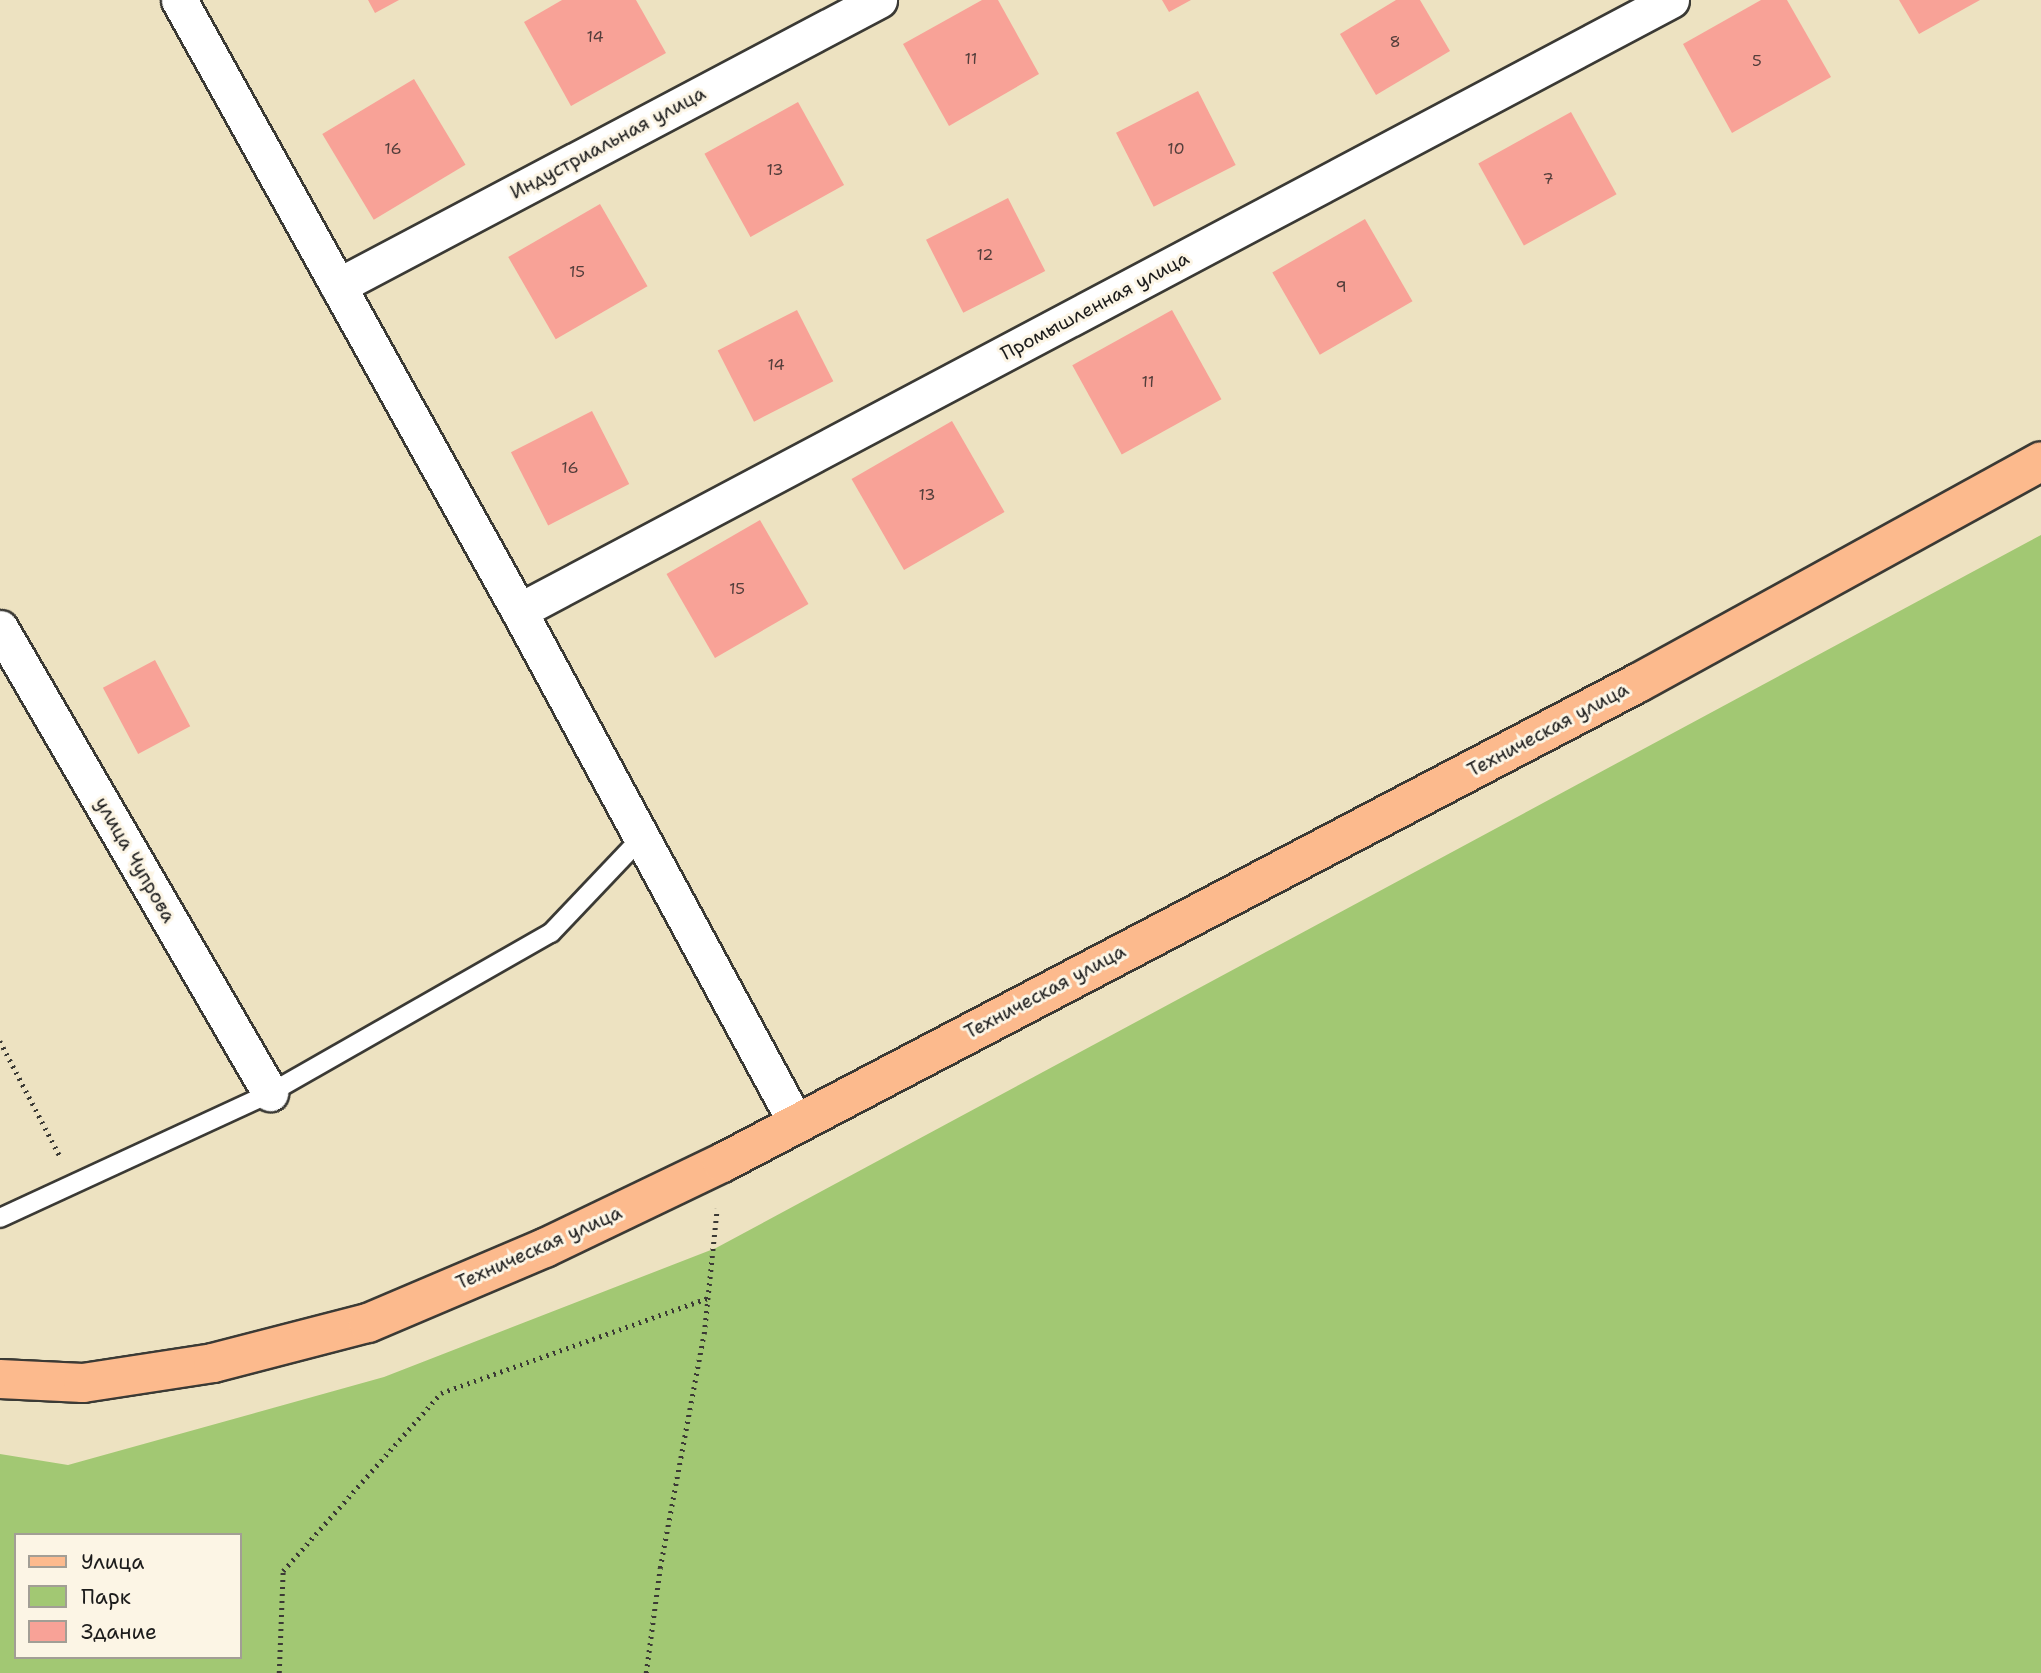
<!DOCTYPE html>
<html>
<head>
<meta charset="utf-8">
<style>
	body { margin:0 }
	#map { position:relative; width:2041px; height:1673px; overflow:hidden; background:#ede2c1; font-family:"Shantell Sans",sans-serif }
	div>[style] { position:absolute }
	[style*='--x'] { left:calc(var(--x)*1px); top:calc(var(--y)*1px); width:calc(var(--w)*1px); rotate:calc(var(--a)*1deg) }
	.green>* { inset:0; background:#a2c873 }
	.building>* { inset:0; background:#f8a297; transform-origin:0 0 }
	.path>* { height:4.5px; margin-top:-2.25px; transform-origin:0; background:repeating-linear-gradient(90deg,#3b3a35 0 2px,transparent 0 7px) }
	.roads { filter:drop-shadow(2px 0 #3b3a35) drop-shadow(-2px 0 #3b3a35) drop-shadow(0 2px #3b3a35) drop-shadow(0 -2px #3b3a35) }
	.lane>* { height:18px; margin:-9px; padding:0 9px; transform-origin:9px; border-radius:9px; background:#fff }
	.street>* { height:35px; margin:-17.5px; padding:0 17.5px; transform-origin:17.5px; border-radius:17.5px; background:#fff }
	.primary>* { height:38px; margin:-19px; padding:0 19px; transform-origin:19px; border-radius:19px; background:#fcba8d }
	span { translate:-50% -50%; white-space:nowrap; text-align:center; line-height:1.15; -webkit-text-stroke:6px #fcf5e5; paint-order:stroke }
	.number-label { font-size:16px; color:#533e3b }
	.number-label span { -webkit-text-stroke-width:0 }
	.street-label { font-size:19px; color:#1c1c1c }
	.legend { position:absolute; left:14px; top:1533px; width:228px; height:126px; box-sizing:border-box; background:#fcf5e5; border:2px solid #a29e95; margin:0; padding:9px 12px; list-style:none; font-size:21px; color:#1c1c1c }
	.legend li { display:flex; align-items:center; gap:14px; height:35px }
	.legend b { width:35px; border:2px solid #a29e95 }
</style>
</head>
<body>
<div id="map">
	<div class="green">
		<div style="clip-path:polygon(evenodd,2041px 535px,2041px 1673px,0 1673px,0 1454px,68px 1465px,384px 1377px,716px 1248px,2041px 535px,16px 1535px,240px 1535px,240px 1657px,16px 1657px,16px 1535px)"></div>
	</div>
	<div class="building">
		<div style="clip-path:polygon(368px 0,399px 0,375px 13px)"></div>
		<div style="clip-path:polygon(562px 0,636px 0,666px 53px,571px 106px,524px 22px)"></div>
		<div style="clip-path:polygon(982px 0,998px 0,1039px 74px,949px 126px,903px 44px)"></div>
		<div style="clip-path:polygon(1162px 0,1191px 0,1169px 12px)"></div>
		<div style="clip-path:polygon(1396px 0,1420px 0,1450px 51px,1376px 95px,1340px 34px)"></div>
		<div style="clip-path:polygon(1761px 0,1787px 0,1831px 77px,1732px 133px,1683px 44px)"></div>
		<div style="clip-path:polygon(1899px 0,1980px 0,1919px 34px)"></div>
		<div style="left:414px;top:79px;width:100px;height:107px;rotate:59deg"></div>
		<div style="left:1198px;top:91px;width:83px;height:92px;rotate:63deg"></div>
		<div style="left:798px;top:102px;width:95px;height:107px;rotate:61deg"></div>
		<div style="left:1571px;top:112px;width:94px;height:106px;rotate:61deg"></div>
		<div style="left:1008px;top:198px;width:82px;height:92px;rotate:63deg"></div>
		<div style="left:600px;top:204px;width:95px;height:106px;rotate:60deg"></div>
		<div style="left:1365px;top:219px;width:95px;height:107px;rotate:60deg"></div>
		<div style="left:797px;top:310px;width:80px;height:89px;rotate:63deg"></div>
		<div style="left:1172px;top:310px;width:102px;height:114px;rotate:61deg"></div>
		<div style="left:592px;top:411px;width:82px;height:91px;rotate:63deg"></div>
		<div style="left:952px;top:421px;width:105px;height:116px;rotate:60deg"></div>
		<div style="left:760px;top:520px;width:97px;height:108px;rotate:60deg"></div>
		<div style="left:155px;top:660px;width:75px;height:59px;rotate:62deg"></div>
	</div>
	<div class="path">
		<div style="--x:0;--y:1041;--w:132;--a:62.5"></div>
		<div style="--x:279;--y:1673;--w:102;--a:-87.8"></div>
		<div style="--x:283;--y:1571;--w:238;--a:-48.4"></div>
		<div style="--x:441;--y:1393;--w:283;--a:-19.6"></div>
		<div style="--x:646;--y:1673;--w:106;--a:-82.4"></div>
		<div style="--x:660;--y:1568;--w:238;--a:-79.4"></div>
		<div style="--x:704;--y:1334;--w:126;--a:-84.1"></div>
	</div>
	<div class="roads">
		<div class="lane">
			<div style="--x:0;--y:1218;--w:298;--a:-24.8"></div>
			<div style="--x:270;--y:1093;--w:323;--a:-29.7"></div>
			<div style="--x:551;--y:933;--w:132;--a:-46.5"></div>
		</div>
		<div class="street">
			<div style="--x:179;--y:0;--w:699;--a:60.91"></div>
			<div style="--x:519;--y:611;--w:582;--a:61.59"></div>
			<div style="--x:338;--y:286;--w:612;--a:-27.86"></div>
			<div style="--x:519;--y:611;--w:1304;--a:-27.94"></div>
			<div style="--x:0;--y:628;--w:538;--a:59.86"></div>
		</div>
		<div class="primary">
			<div style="--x:0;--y:1379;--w:83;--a:2.8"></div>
			<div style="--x:83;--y:1383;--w:132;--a:-8.7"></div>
			<div style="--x:213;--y:1363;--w:160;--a:-14.5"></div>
			<div style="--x:368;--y:1323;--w:192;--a:-23"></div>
			<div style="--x:545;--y:1248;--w:196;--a:-25.7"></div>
			<div style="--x:722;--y:1163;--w:1034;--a:-27.66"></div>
			<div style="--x:1638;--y:683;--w:460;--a:-28.8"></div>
		</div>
	</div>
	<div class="number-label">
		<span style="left:595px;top:37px">14</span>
		<span style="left:1395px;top:42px">8</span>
		<span style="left:971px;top:59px">11</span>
		<span style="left:1757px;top:61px">5</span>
		<span style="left:393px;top:149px">16</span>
		<span style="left:1176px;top:149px">10</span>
		<span style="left:775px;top:170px">13</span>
		<span style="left:1548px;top:179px">7</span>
		<span style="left:985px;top:255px">12</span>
		<span style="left:577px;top:272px">15</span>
		<span style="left:1341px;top:287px">9</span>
		<span style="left:776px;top:365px">14</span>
		<span style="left:1148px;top:382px">11</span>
		<span style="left:570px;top:468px">16</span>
		<span style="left:927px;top:495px">13</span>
		<span style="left:737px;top:589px">15</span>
	</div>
	<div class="street-label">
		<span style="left:608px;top:143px;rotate:-28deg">Индустриальная улица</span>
		<span style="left:1095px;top:306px;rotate:-28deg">Промышленная улица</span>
		<span style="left:1548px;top:730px;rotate:-28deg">Техническая улица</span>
		<span style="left:135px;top:860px;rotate:60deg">улица Чупрова</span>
		<span style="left:1045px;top:992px;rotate:-28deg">Техническая улица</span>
		<span style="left:539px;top:1248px;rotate:-24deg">Техническая улица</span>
	</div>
	<ul class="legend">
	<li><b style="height:9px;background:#fcba8d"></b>Улица</li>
	<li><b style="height:19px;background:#a2c873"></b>Парк</li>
	<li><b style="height:19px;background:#f8a297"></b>Здание</li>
	</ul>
</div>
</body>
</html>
